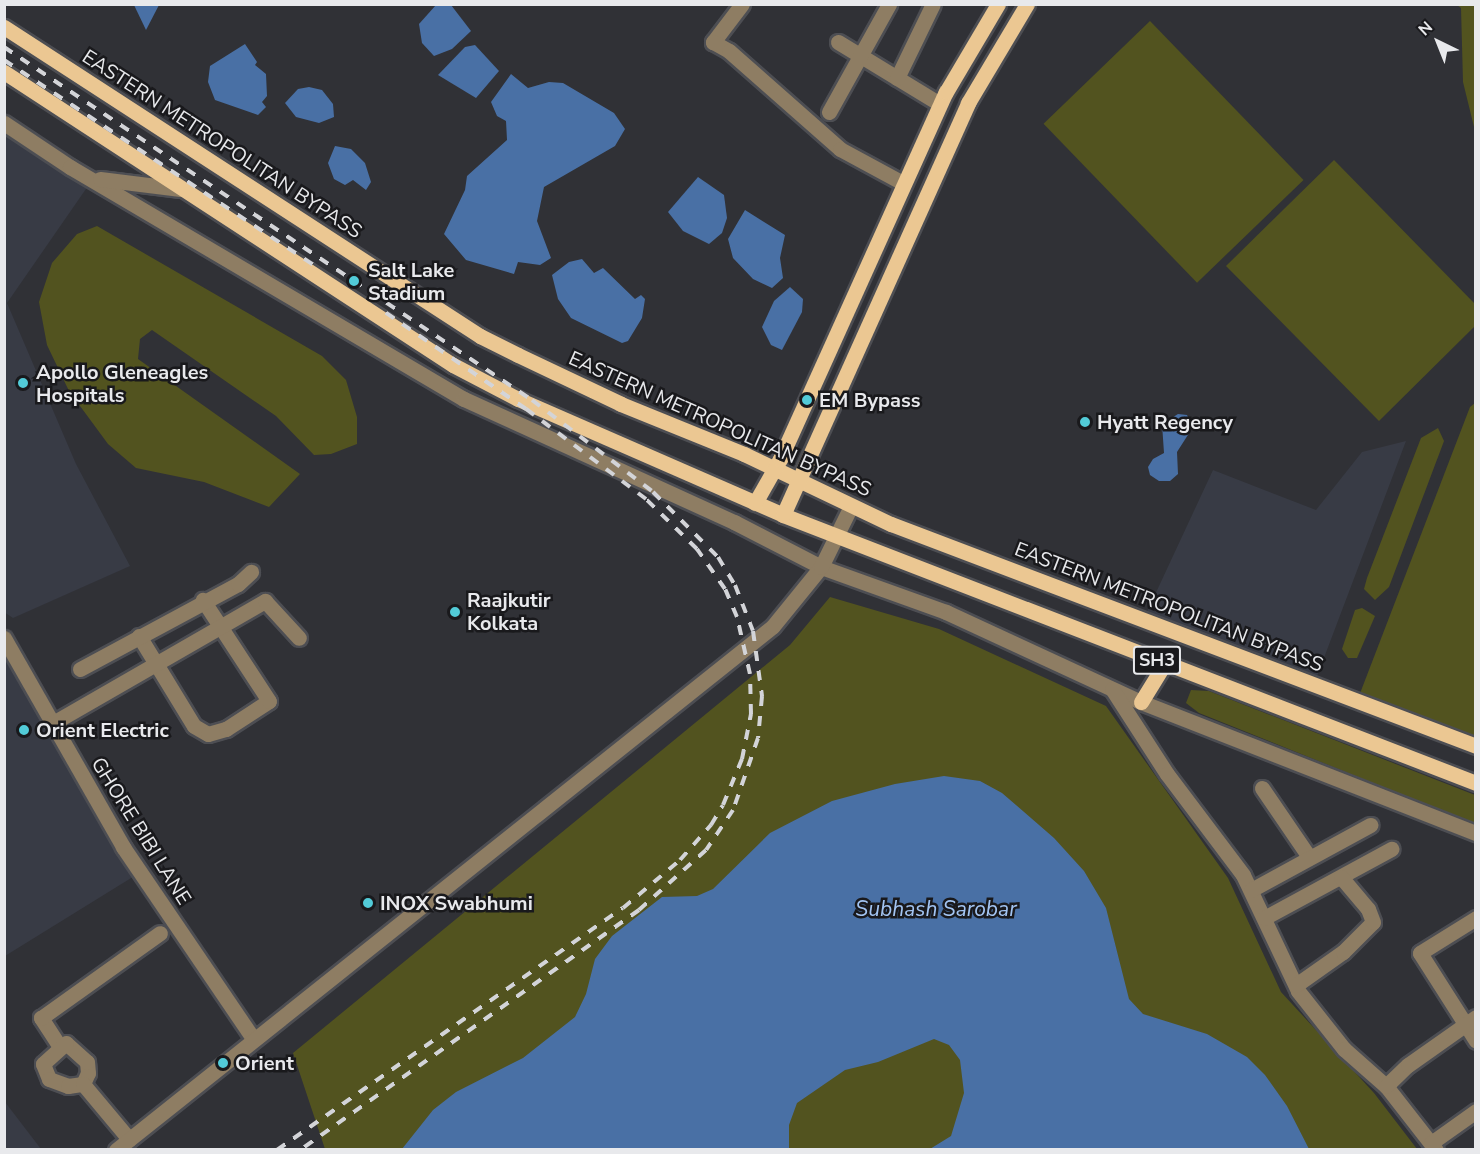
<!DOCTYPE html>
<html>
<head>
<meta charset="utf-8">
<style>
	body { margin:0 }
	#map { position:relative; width:1480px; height:1154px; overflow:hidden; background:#303136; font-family:"Nunito Sans",sans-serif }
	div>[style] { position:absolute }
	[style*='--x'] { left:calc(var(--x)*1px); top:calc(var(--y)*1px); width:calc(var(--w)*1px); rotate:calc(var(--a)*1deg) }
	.built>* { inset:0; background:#383b45 }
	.green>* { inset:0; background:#52531f; transform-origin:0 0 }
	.water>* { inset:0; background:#4970a5 }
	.roads { filter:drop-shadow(2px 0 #4d4e53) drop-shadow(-2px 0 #4d4e53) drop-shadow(0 2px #4d4e53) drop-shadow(0 -2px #4d4e53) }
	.minor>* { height:15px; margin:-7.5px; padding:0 7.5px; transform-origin:7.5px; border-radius:7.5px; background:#8e7d63 }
	.major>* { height:15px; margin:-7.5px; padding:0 7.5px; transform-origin:7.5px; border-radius:7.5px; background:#ebc792 }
	.rail>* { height:4px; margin-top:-2px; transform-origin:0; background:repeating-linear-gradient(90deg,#d3d4d8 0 10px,transparent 0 20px) }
	.dots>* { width:16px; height:16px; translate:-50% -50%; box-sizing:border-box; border:3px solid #19191c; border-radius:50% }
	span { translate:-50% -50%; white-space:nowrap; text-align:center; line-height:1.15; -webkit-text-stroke:5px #19191c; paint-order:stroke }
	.shield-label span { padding:2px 4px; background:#19191c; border:2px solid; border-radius:4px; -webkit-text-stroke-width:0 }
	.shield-label { font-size:18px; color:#e8e9ec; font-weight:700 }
	.street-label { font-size:20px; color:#e8e9ec }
	.poi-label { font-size:20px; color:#e8e9ec; font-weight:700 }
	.left { translate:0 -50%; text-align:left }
	.water-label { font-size:21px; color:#a3c5f3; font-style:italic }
	.frame { position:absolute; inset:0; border:6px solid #e8e9ec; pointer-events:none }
	.north { position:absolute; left:1408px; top:12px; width:60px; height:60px; -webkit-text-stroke:4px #19191c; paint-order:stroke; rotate:317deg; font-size:16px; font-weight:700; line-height:24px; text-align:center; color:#e8e9ec }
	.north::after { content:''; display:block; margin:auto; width:21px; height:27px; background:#e8e9ec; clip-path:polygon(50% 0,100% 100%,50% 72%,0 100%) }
</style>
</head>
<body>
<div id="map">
	<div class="built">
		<div style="clip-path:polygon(4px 131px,88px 186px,7px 303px,76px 464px,130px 566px,13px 618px,4px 612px)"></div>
		<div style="clip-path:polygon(1406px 441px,1316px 679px,1146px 614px,1213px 470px,1316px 510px,1362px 452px)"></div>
		<div style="clip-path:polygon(4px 648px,136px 875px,5px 956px,4px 956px)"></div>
		<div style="clip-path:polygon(5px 1102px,41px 1149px,5px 1149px)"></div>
	</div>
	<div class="green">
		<div style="clip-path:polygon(1457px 5px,1475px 5px,1475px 131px,1463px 82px,1461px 8px)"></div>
		<div style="left:1150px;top:21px;width:221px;height:148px;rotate:46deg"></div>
		<div style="clip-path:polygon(1334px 160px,1475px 304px,1475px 326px,1379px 421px,1226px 266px)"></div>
		<div style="clip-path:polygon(97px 226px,322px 356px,346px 380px,357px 417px,357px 444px,331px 454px,314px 455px,276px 416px,152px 330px,140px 339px,138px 359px,300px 474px,269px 507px,204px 482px,136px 468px,108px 444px,69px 391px,47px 345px,39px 302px,52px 263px,77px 234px)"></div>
		<div style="clip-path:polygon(1475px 403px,1475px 742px,1359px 696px,1470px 407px)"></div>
		<div style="clip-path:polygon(1438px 428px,1444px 441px,1389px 587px,1375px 600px,1364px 589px,1367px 578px,1421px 438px)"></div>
		<div style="clip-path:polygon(830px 597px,939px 629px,1106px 706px,1228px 878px,1281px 992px,1374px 1093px,1417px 1149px,325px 1149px,293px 1053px,790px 645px)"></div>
		<div style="clip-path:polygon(1362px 608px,1375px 616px,1357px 658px,1348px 658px,1342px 649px,1355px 610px)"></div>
		<div style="clip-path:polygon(1191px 690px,1209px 691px,1475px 795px,1475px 824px,1199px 713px,1186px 703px)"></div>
	</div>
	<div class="water">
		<div style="clip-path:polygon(134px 5px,159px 5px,146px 30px)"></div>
		<div style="clip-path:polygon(436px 5px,451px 5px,471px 31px,452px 49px,434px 56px,422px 43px,419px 24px)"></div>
		<div style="clip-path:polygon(245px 44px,257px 62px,255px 65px,266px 74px,267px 96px,262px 102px,266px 107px,258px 115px,215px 100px,208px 82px,210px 66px)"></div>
		<div style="clip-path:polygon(475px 45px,499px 71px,476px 98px,438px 75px,465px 47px)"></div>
		<div style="clip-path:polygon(511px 74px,528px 88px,549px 82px,563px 83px,614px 113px,625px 129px,615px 146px,544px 187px,537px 221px,551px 258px,540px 265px,518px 262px,514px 274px,466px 260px,444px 234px,465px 190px,467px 176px,507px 140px,506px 121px,497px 116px,491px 102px)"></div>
		<div style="clip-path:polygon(309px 87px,322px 90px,333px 104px,334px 117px,319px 123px,296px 117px,285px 103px,298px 89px)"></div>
		<div style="clip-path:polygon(335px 146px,351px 149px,365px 163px,371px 182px,366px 190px,353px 180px,345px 185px,334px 179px,328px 163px)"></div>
		<div style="clip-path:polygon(698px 177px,724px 195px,727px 218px,722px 233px,709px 244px,683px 231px,668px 212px)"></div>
		<div style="clip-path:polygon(745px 210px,785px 235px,780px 258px,783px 278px,772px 288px,753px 279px,733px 258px,728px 239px)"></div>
		<div style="clip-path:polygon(582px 259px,594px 273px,603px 268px,635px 299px,641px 295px,645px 299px,642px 318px,628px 341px,622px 343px,571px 318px,558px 299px,552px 275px,569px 262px)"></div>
		<div style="clip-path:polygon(790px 287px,803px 299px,802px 312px,782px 350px,771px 345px,762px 327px,774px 301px)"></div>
		<div style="clip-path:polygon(1178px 414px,1187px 415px,1193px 427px,1177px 452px,1178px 474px,1170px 481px,1159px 481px,1150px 475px,1148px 467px,1153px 459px,1164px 453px,1162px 424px)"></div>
		<div style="clip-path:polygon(944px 776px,980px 781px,1002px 793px,1054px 838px,1084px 871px,1106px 908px,1129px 999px,1143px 1014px,1207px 1034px,1247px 1057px,1265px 1075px,1287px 1106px,1309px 1149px,930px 1149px,951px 1136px,964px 1093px,960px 1060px,949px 1045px,934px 1039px,878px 1062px,845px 1070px,797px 1103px,789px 1125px,789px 1149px,402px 1149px,433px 1110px,456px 1092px,523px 1058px,575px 1017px,586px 994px,595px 959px,612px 936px,662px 897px,697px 896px,713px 889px,770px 833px,832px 801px,895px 784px)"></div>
	</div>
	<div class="roads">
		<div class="minor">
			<div style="--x:742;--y:4;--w:48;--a:127.3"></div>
			<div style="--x:713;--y:42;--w:18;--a:29"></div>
			<div style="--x:729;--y:51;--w:148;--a:41.4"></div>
			<div style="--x:840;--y:149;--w:72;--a:28.4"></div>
			<div style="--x:838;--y:42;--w:119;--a:31.3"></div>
			<div style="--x:897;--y:78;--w:82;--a:-64.1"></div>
			<div style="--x:829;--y:112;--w:124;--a:-60.9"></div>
			<div style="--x:4;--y:123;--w:79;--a:33.7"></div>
			<div style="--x:70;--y:167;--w:457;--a:30.5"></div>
			<div style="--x:464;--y:399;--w:297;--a:24.5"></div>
			<div style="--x:734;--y:522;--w:98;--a:27.3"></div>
			<div style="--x:821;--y:567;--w:133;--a:19.8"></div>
			<div style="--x:946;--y:612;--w:215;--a:24.8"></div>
			<div style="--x:1141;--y:702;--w:360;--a:21.4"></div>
			<div style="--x:100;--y:179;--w:81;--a:7.1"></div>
			<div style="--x:139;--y:636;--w:105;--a:58.6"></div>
			<div style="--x:194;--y:726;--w:16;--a:30"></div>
			<div style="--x:208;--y:734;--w:19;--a:-16"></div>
			<div style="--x:226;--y:729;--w:51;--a:-33.1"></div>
			<div style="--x:269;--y:701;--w:121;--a:-123.2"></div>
			<div style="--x:4;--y:638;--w:241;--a:60.3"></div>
			<div style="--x:123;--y:847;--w:231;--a:55.8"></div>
			<div style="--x:80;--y:669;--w:179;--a:-28.3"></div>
			<div style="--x:238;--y:584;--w:18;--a:-43"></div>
			<div style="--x:1112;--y:689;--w:101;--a:57.1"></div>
			<div style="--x:1167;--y:774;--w:126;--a:53"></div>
			<div style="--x:1243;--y:875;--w:128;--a:64.6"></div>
			<div style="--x:1298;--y:991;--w:74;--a:51.6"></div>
			<div style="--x:1344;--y:1049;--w:56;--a:41.4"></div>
			<div style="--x:1386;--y:1086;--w:81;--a:52"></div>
			<div style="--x:53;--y:723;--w:245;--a:-29.9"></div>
			<div style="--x:265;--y:601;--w:50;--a:47.4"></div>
			<div style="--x:1262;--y:788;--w:83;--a:55.7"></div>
			<div style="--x:1251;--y:890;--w:136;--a:-28.6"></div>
			<div style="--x:1264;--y:918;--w:145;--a:-28.5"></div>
			<div style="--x:1476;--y:918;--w:66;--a:148"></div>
			<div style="--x:1420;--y:953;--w:104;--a:57.5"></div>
			<div style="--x:1296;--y:985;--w:57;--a:-35.1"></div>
			<div style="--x:1343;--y:952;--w:42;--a:-45"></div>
			<div style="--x:1373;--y:922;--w:14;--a:-111"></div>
			<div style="--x:1368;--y:909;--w:42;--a:-130.2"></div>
			<div style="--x:60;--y:1047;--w:35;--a:-123"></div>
			<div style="--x:41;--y:1018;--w:146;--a:-35.5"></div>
			<div style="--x:83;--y:1084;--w:12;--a:-66"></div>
			<div style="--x:88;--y:1073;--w:11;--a:-95"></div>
			<div style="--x:87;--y:1062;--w:28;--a:-138"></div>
			<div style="--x:66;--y:1043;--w:31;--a:138"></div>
			<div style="--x:43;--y:1064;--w:16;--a:68"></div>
			<div style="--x:49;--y:1079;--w:20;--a:20"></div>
			<div style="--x:68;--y:1086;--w:15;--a:-8"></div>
			<div style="--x:83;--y:1084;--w:72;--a:50.1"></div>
			<div style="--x:1386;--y:1086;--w:30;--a:-44"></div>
			<div style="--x:1408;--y:1065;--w:83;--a:-35.2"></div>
			<div style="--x:1431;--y:1143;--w:55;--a:-35.4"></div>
			<div style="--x:116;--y:1150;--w:840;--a:-38.57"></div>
			<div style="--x:773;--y:626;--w:76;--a:-50.9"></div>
			<div style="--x:821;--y:567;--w:68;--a:-63.8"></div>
		</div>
		<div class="major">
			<div style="--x:4;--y:27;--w:568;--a:32.99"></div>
			<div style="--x:480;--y:336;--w:42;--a:26.6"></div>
			<div style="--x:518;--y:355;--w:114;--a:25.4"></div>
			<div style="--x:621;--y:404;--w:133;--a:22.1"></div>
			<div style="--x:744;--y:454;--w:163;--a:25.5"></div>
			<div style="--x:891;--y:524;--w:626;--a:20.78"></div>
			<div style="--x:4;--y:72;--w:536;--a:33.13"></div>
			<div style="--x:453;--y:365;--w:73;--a:27.6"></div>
			<div style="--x:518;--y:399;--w:289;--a:23.6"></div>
			<div style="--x:783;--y:515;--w:743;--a:21.14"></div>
			<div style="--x:755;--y:503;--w:51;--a:-60.4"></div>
			<div style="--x:780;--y:459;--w:403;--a:-65.7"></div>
			<div style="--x:946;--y:92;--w:102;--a:-59.4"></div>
			<div style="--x:783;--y:515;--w:452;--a:-65.8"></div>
			<div style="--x:968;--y:103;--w:115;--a:-59.2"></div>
			<div style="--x:1141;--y:702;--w:46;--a:-58.4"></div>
		</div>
	</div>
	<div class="rail">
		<div style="--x:4;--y:47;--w:635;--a:33.77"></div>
		<div style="--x:532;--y:400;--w:152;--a:37.2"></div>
		<div style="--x:653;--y:492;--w:92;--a:45"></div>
		<div style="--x:718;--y:557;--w:33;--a:59"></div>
		<div style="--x:735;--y:585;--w:49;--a:68.6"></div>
		<div style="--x:753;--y:631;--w:66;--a:82.1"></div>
		<div style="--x:762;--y:696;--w:42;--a:95.4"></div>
		<div style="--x:758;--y:738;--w:76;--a:109.1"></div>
		<div style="--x:733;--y:810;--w:48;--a:124"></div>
		<div style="--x:706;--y:850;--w:90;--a:138.2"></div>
		<div style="--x:639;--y:910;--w:415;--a:144.7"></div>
		<div style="--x:4;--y:60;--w:377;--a:33.5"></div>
		<div style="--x:277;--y:1150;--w:422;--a:-35"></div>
		<div style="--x:623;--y:908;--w:75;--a:-40.1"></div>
		<div style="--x:680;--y:860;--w:47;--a:-48.5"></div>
		<div style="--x:711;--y:825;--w:23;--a:-59"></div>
		<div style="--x:723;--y:805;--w:50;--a:-67.6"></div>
		<div style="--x:742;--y:759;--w:46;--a:-78.7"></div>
		<div style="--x:751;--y:714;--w:40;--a:-91.4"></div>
		<div style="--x:750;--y:674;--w:58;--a:-102.8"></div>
		<div style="--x:737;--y:617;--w:30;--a:-113"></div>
		<div style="--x:725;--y:589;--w:49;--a:-125"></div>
		<div style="--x:697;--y:549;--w:71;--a:-135.6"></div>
		<div style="--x:646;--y:499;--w:150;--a:-143.1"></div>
		<div style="--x:526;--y:409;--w:171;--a:-145.5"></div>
	</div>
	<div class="dots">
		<div style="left:354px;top:281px;background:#52cbd8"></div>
		<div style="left:23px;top:383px;background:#52cbd8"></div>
		<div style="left:807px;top:400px;background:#52cbd8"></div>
		<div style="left:1085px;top:422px;background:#52cbd8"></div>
		<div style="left:455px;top:612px;background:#52cbd8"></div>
		<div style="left:24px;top:730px;background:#52cbd8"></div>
		<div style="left:368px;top:903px;background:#52cbd8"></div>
		<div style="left:223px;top:1063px;background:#52cbd8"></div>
	</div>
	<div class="shield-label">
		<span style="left:1157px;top:660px">SH3</span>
	</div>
	<div class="street-label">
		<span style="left:222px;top:144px;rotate:33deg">EASTERN METROPOLITAN BYPASS</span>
		<span style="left:720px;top:424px;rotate:24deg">EASTERN METROPOLITAN BYPASS</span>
		<span style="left:1169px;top:607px;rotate:21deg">EASTERN METROPOLITAN BYPASS</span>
		<span style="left:141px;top:831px;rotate:58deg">GHORE BIBI LANE</span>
	</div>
	<div class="poi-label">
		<span class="left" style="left:368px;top:282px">Salt Lake<br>Stadium</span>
		<span class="left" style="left:36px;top:384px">Apollo Gleneagles<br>Hospitals</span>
		<span class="left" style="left:819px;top:400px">EM Bypass</span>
		<span class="left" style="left:1097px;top:422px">Hyatt Regency</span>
		<span class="left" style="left:467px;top:612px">Raajkutir<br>Kolkata</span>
		<span class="left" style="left:36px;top:730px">Orient Electric</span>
		<span class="left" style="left:380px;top:903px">INOX Swabhumi</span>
		<span class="left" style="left:235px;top:1063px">Orient</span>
	</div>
	<div class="water-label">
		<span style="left:936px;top:909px">Subhash Sarobar</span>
	</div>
	<div class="frame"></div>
	<div class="north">N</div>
</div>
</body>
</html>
